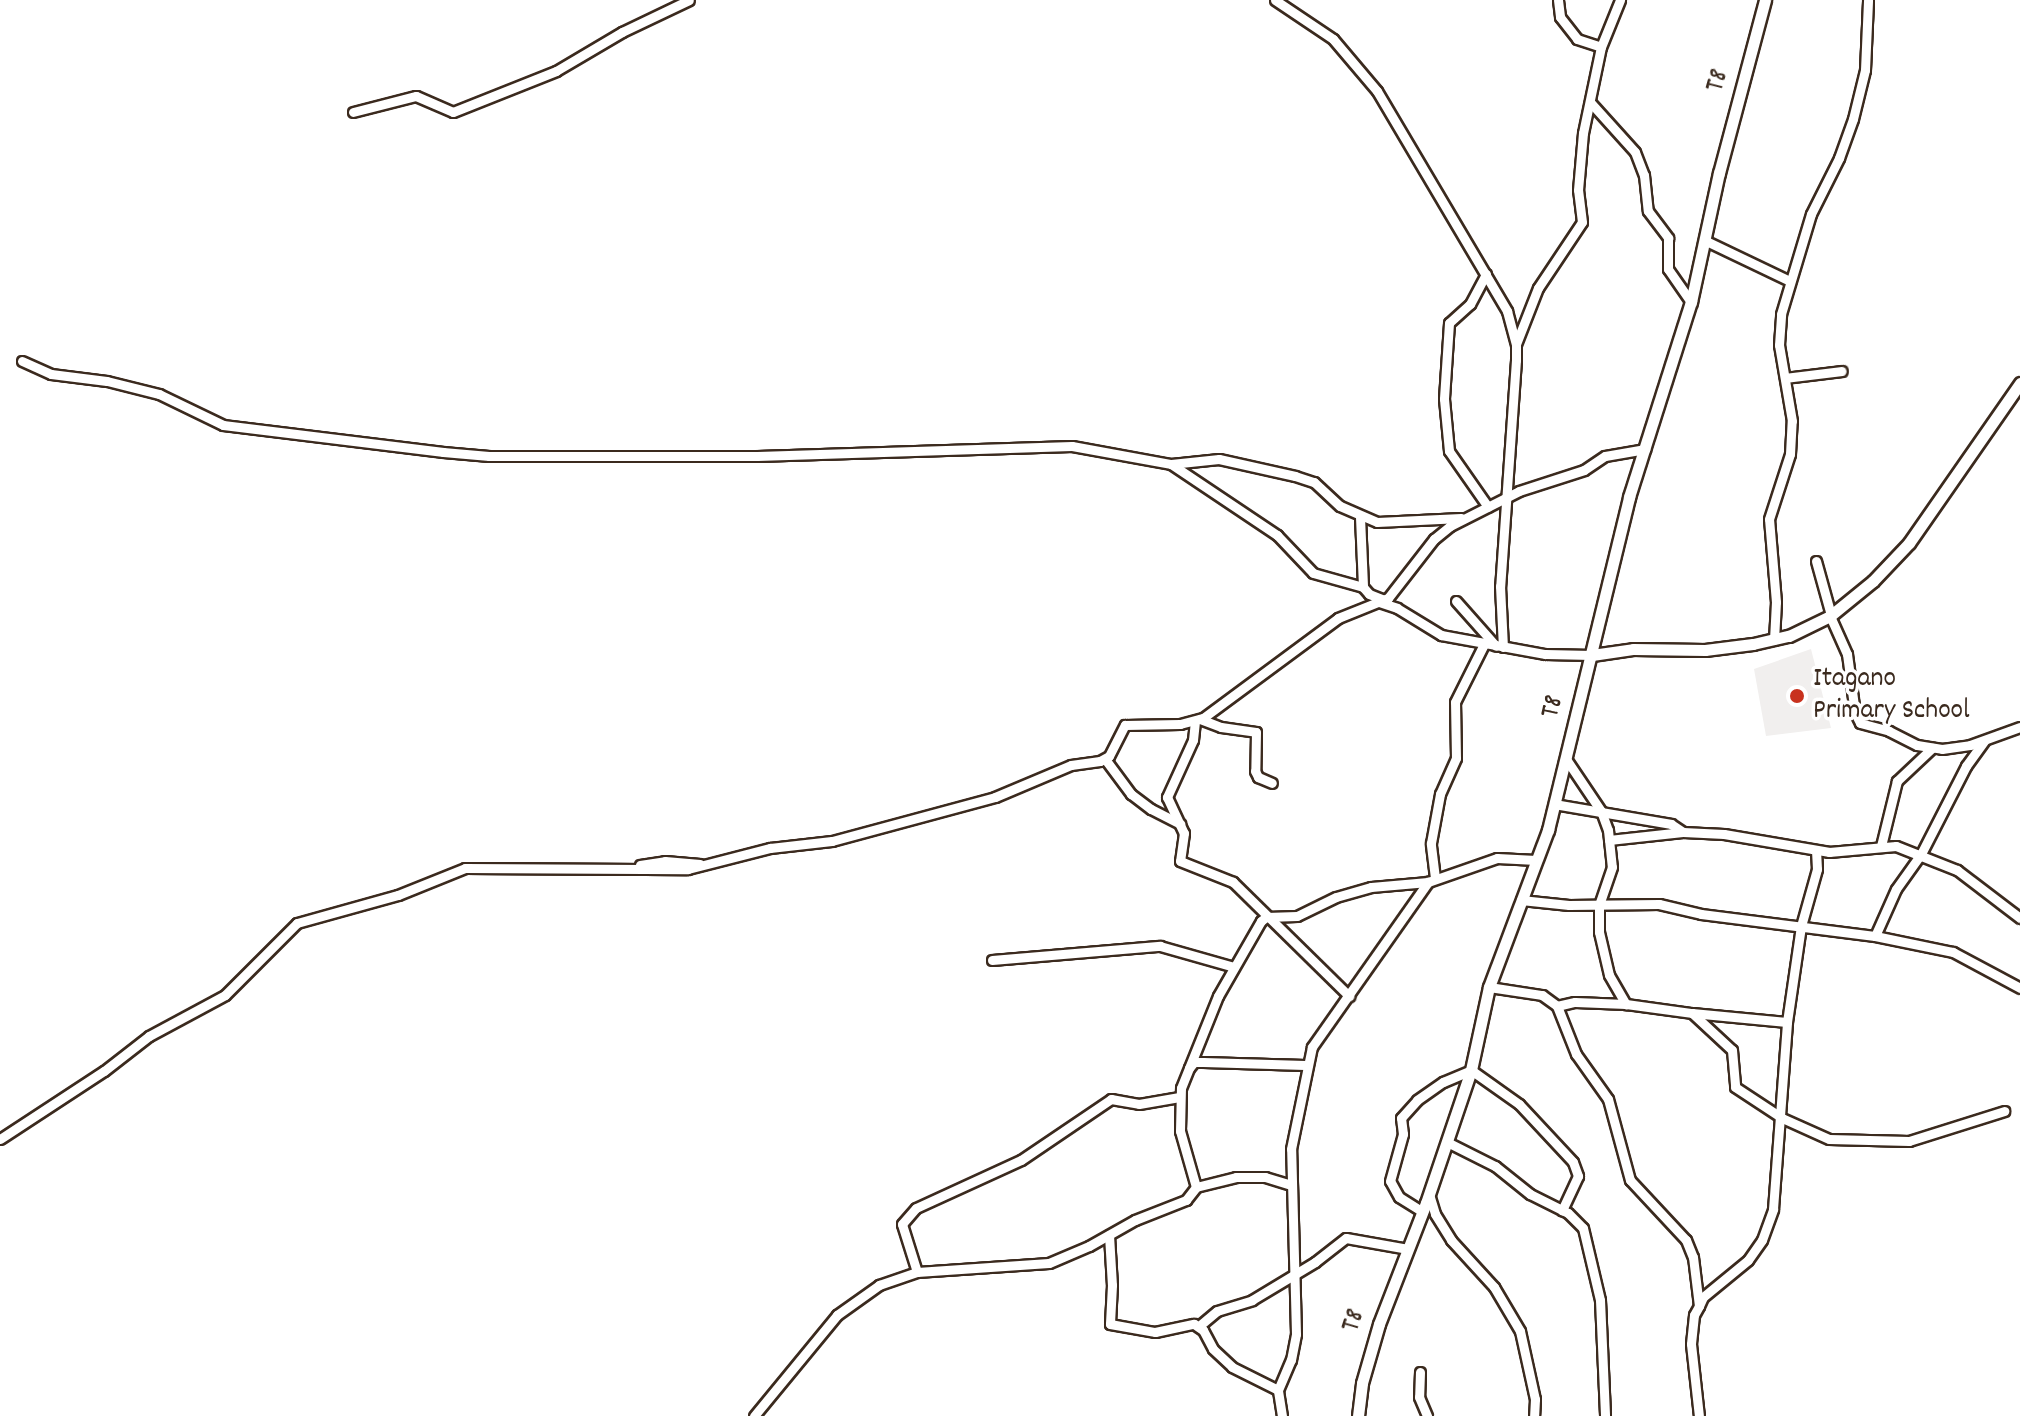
<!DOCTYPE html>
<html>
<head>
<meta charset="utf-8">
<style>
	body { margin:0 }
	#map { position:relative; width:2020px; height:1416px; overflow:hidden; background:#fff; font-family:Dekko,sans-serif }
	div>[style] { position:absolute }
	[style*='--x'] { left:calc(var(--x)*1px); top:calc(var(--y)*1px); width:calc(var(--w)*1px); rotate:calc(var(--a)*1deg) }
	.built>* { inset:0; background:#f1efee }
	.roads { filter:drop-shadow(2px 0 #3b2a1e) drop-shadow(-2px 0 #3b2a1e) drop-shadow(0 2px #3b2a1e) drop-shadow(0 -2px #3b2a1e) }
	.minor>* { height:9px; margin:-4.5px; padding:0 4.5px; transform-origin:4.5px; border-radius:4.5px; background:#fff }
	.tertiary>* { height:11px; margin:-5.5px; padding:0 5.5px; transform-origin:5.5px; border-radius:5.5px; background:#fff }
	.dots>* { width:22px; height:22px; translate:-50% -50%; box-sizing:border-box; border:4px solid #fff; border-radius:50% }
	span { translate:-50% -50%; white-space:nowrap; text-align:center; line-height:1.15; -webkit-text-stroke:7px #fff; paint-order:stroke }
	.street-label { font-size:28px; color:#3b2a1e }
	.poi-label { font-size:28px; color:#3b2a1e }
	.left { translate:0 -50%; text-align:left }
</style>
</head>
<body>
<div id="map">
	<div class="built">
		<div style="clip-path:polygon(1811px 649px,1831px 728px,1766px 736px,1754px 669px)"></div>
	</div>
	<div class="roads">
		<div class="minor">
			<div style="--x:1275;--y:0;--w:70;--a:33.9"></div>
			<div style="--x:1333;--y:39;--w:68;--a:49.8"></div>
			<div style="--x:1377;--y:91;--w:256;--a:59.4"></div>
			<div style="--x:1507;--y:311;--w:34;--a:75"></div>
			<div style="--x:1516;--y:344;--w:16;--a:90"></div>
			<div style="--x:1516;--y:360;--w:227;--a:94"></div>
			<div style="--x:1500;--y:586;--w:61;--a:87.2"></div>
			<div style="--x:1558;--y:0;--w:17;--a:83"></div>
			<div style="--x:1560;--y:17;--w:28;--a:52"></div>
			<div style="--x:1577;--y:39;--w:25;--a:18"></div>
			<div style="--x:1590;--y:102;--w:67;--a:48"></div>
			<div style="--x:1635;--y:152;--w:25;--a:69"></div>
			<div style="--x:1644;--y:175;--w:36;--a:84"></div>
			<div style="--x:1648;--y:211;--w:34;--a:53"></div>
			<div style="--x:1668;--y:238;--w:31;--a:90"></div>
			<div style="--x:1668;--y:269;--w:40;--a:55.1"></div>
			<div style="--x:353;--y:112;--w:65;--a:-14.3"></div>
			<div style="--x:416;--y:96;--w:40;--a:23.4"></div>
			<div style="--x:453;--y:112;--w:111;--a:-21.7"></div>
			<div style="--x:556;--y:71;--w:77;--a:-30.6"></div>
			<div style="--x:622;--y:32;--w:74;--a:-25.5"></div>
			<div style="--x:1706;--y:241;--w:93;--a:25.5"></div>
			<div style="--x:1486;--y:274;--w:34;--a:118"></div>
			<div style="--x:1470;--y:304;--w:28;--a:138"></div>
			<div style="--x:1449;--y:323;--w:76;--a:93.8"></div>
			<div style="--x:1444;--y:399;--w:52;--a:84.5"></div>
			<div style="--x:1449;--y:451;--w:68;--a:55.1"></div>
			<div style="--x:1516;--y:344;--w:60;--a:-68.6"></div>
			<div style="--x:1538;--y:288;--w:79;--a:-56.3"></div>
			<div style="--x:1582;--y:222;--w:32;--a:-97"></div>
			<div style="--x:1578;--y:190;--w:57;--a:-85"></div>
			<div style="--x:1583;--y:133;--w:88;--a:-78.2"></div>
			<div style="--x:1601;--y:47;--w:51;--a:-68"></div>
			<div style="--x:22;--y:361;--w:32;--a:24"></div>
			<div style="--x:51;--y:374;--w:56;--a:7.1"></div>
			<div style="--x:107;--y:381;--w:54;--a:14"></div>
			<div style="--x:159;--y:394;--w:71;--a:25.8"></div>
			<div style="--x:223;--y:425;--w:222;--a:7"></div>
			<div style="--x:443;--y:452;--w:46;--a:5"></div>
			<div style="--x:489;--y:456;--w:268;--a:0"></div>
			<div style="--x:757;--y:456;--w:315;--a:-1.8"></div>
			<div style="--x:1072;--y:446;--w:101;--a:10.3"></div>
			<div style="--x:1171;--y:464;--w:48;--a:-5.9"></div>
			<div style="--x:1219;--y:459;--w:78;--a:12.6"></div>
			<div style="--x:1295;--y:476;--w:20;--a:18"></div>
			<div style="--x:1314;--y:482;--w:35;--a:43"></div>
			<div style="--x:1340;--y:506;--w:40;--a:23.4"></div>
			<div style="--x:1377;--y:522;--w:84;--a:-2.7"></div>
			<div style="--x:1785;--y:378;--w:57;--a:-7"></div>
			<div style="--x:1171;--y:464;--w:128;--a:33.8"></div>
			<div style="--x:1277;--y:535;--w:52;--a:46.5"></div>
			<div style="--x:1313;--y:573;--w:52;--a:15.6"></div>
			<div style="--x:1360;--y:517;--w:70;--a:87.5"></div>
			<div style="--x:1363;--y:587;--w:9;--a:49"></div>
			<div style="--x:1369;--y:594;--w:17;--a:21"></div>
			<div style="--x:1816;--y:561;--w:56;--a:74.5"></div>
			<div style="--x:1456;--y:601;--w:60;--a:48.4"></div>
			<div style="--x:1379;--y:602;--w:19;--a:18"></div>
			<div style="--x:1397;--y:608;--w:52;--a:31.5"></div>
			<div style="--x:1441;--y:635;--w:106;--a:10.4"></div>
			<div style="--x:1545;--y:654;--w:47;--a:1.2"></div>
			<div style="--x:1830;--y:616;--w:42;--a:65.9"></div>
			<div style="--x:1847;--y:654;--w:60;--a:82.3"></div>
			<div style="--x:1855;--y:713;--w:11;--a:63"></div>
			<div style="--x:1860;--y:723;--w:30;--a:15"></div>
			<div style="--x:1889;--y:731;--w:31;--a:27"></div>
			<div style="--x:1917;--y:745;--w:25;--a:9"></div>
			<div style="--x:1942;--y:749;--w:28;--a:-8"></div>
			<div style="--x:1970;--y:745;--w:53;--a:-19.8"></div>
			<div style="--x:1774;--y:640;--w:38;--a:-87"></div>
			<div style="--x:1776;--y:602;--w:83;--a:-94.8"></div>
			<div style="--x:1769;--y:519;--w:68;--a:-72.1"></div>
			<div style="--x:1790;--y:454;--w:33;--a:-87"></div>
			<div style="--x:1792;--y:421;--w:77;--a:-99.7"></div>
			<div style="--x:1779;--y:345;--w:31;--a:-86"></div>
			<div style="--x:1781;--y:314;--w:104;--a:-73.3"></div>
			<div style="--x:1811;--y:214;--w:63;--a:-63.4"></div>
			<div style="--x:1839;--y:158;--w:41;--a:-70.3"></div>
			<div style="--x:1853;--y:119;--w:50;--a:-76.2"></div>
			<div style="--x:1865;--y:70;--w:70;--a:-87.5"></div>
			<div style="--x:1200;--y:719;--w:22;--a:21"></div>
			<div style="--x:1221;--y:727;--w:35;--a:8"></div>
			<div style="--x:1256;--y:732;--w:39;--a:91"></div>
			<div style="--x:1255;--y:771;--w:7;--a:63"></div>
			<div style="--x:1258;--y:777;--w:15;--a:23"></div>
			<div style="--x:1195;--y:721;--w:19;--a:96"></div>
			<div style="--x:1193;--y:740;--w:63;--a:114.5"></div>
			<div style="--x:1167;--y:797;--w:40;--a:65"></div>
			<div style="--x:1184;--y:833;--w:28;--a:98"></div>
			<div style="--x:1180;--y:861;--w:57;--a:21.6"></div>
			<div style="--x:1233;--y:882;--w:163;--a:44.5"></div>
			<div style="--x:1105;--y:759;--w:44;--a:53.4"></div>
			<div style="--x:1131;--y:794;--w:25;--a:37"></div>
			<div style="--x:1151;--y:809;--w:33;--a:27"></div>
			<div style="--x:1566;--y:759;--w:63;--a:56.1"></div>
			<div style="--x:1601;--y:811;--w:20;--a:70"></div>
			<div style="--x:1608;--y:830;--w:37;--a:84"></div>
			<div style="--x:1612;--y:867;--w:40;--a:108.9"></div>
			<div style="--x:1599;--y:905;--w:27;--a:90"></div>
			<div style="--x:1599;--y:932;--w:44;--a:76.9"></div>
			<div style="--x:1609;--y:975;--w:34;--a:60"></div>
			<div style="--x:1554;--y:804;--w:119;--a:9.7"></div>
			<div style="--x:1671;--y:824;--w:14;--a:34"></div>
			<div style="--x:1609;--y:840;--w:74;--a:-6.2"></div>
			<div style="--x:1683;--y:832;--w:41;--a:2.8"></div>
			<div style="--x:1724;--y:834;--w:107;--a:9.7"></div>
			<div style="--x:1829;--y:852;--w:67;--a:-5.1"></div>
			<div style="--x:1896;--y:846;--w:66;--a:21.5"></div>
			<div style="--x:1957;--y:870;--w:79;--a:37.3"></div>
			<div style="--x:1881;--y:846;--w:67;--a:-76.2"></div>
			<div style="--x:1897;--y:781;--w:48;--a:-43.3"></div>
			<div style="--x:640;--y:865;--w:25;--a:-9"></div>
			<div style="--x:665;--y:861;--w:35;--a:5"></div>
			<div style="--x:1435;--y:878;--w:35;--a:-97"></div>
			<div style="--x:1431;--y:843;--w:50;--a:-79.6"></div>
			<div style="--x:1440;--y:794;--w:39;--a:-66"></div>
			<div style="--x:1456;--y:758;--w:56;--a:-91"></div>
			<div style="--x:1455;--y:702;--w:65;--a:-63.4"></div>
			<div style="--x:1521;--y:900;--w:48;--a:5.9"></div>
			<div style="--x:1569;--y:905;--w:90;--a:-0.6"></div>
			<div style="--x:1659;--y:904;--w:43;--a:13.4"></div>
			<div style="--x:1701;--y:914;--w:175;--a:7.2"></div>
			<div style="--x:1875;--y:936;--w:80;--a:11.6"></div>
			<div style="--x:1953;--y:952;--w:76;--a:28.2"></div>
			<div style="--x:1875;--y:936;--w:51;--a:-65.9"></div>
			<div style="--x:1896;--y:889;--w:43;--a:-54.5"></div>
			<div style="--x:1921;--y:854;--w:99;--a:-62.9"></div>
			<div style="--x:1966;--y:766;--w:31;--a:-54"></div>
			<div style="--x:992;--y:960;--w:169;--a:-4.8"></div>
			<div style="--x:1160;--y:946;--w:77;--a:15.8"></div>
			<div style="--x:1489;--y:987;--w:54;--a:8.6"></div>
			<div style="--x:1542;--y:995;--w:19;--a:36"></div>
			<div style="--x:1557;--y:1006;--w:52;--a:68.4"></div>
			<div style="--x:1576;--y:1054;--w:55;--a:54.6"></div>
			<div style="--x:1608;--y:1099;--w:84;--a:74.8"></div>
			<div style="--x:1630;--y:1180;--w:82;--a:47"></div>
			<div style="--x:1686;--y:1240;--w:18;--a:68"></div>
			<div style="--x:1693;--y:1257;--w:49;--a:83"></div>
			<div style="--x:1699;--y:1306;--w:10;--a:119"></div>
			<div style="--x:1694;--y:1315;--w:29;--a:96"></div>
			<div style="--x:1691;--y:1344;--w:72;--a:83.7"></div>
			<div style="--x:1557;--y:1006;--w:18;--a:-13"></div>
			<div style="--x:1575;--y:1002;--w:51;--a:2.2"></div>
			<div style="--x:1626;--y:1004;--w:67;--a:7.8"></div>
			<div style="--x:1692;--y:1013;--w:54;--a:42.8"></div>
			<div style="--x:1732;--y:1050;--w:37;--a:85"></div>
			<div style="--x:1735;--y:1087;--w:56;--a:33.4"></div>
			<div style="--x:1782;--y:1118;--w:51;--a:24.1"></div>
			<div style="--x:1829;--y:1139;--w:80;--a:1.4"></div>
			<div style="--x:1909;--y:1141;--w:100;--a:-17.5"></div>
			<div style="--x:1692;--y:1013;--w:95;--a:5.4"></div>
			<div style="--x:1189;--y:1068;--w:8;--a:-50"></div>
			<div style="--x:1194;--y:1062;--w:9;--a:0"></div>
			<div style="--x:1203;--y:1062;--w:102;--a:1.7"></div>
			<div style="--x:0;--y:1139;--w:124;--a:-33.2"></div>
			<div style="--x:104;--y:1071;--w:57;--a:-37.9"></div>
			<div style="--x:149;--y:1036;--w:86;--a:-28.3"></div>
			<div style="--x:225;--y:995;--w:102;--a:-45"></div>
			<div style="--x:297;--y:923;--w:105;--a:-15.5"></div>
			<div style="--x:398;--y:895;--w:72;--a:-21.9"></div>
			<div style="--x:465;--y:868;--w:223;--a:0.3"></div>
			<div style="--x:688;--y:869;--w:85;--a:-14.4"></div>
			<div style="--x:770;--y:848;--w:62;--a:-6.4"></div>
			<div style="--x:832;--y:841;--w:169;--a:-15.1"></div>
			<div style="--x:995;--y:797;--w:82;--a:-22.8"></div>
			<div style="--x:1071;--y:765;--w:29;--a:-8"></div>
			<div style="--x:1100;--y:761;--w:10;--a:-29"></div>
			<div style="--x:1109;--y:756;--w:35;--a:-63"></div>
			<div style="--x:1125;--y:725;--w:55;--a:-1"></div>
			<div style="--x:1180;--y:724;--w:24;--a:-15"></div>
			<div style="--x:1203;--y:718;--w:168;--a:-36.5"></div>
			<div style="--x:1338;--y:618;--w:54;--a:-21.8"></div>
			<div style="--x:1388;--y:598;--w:75;--a:-52.1"></div>
			<div style="--x:1434;--y:539;--w:21;--a:-39"></div>
			<div style="--x:1450;--y:526;--w:77;--a:-26.9"></div>
			<div style="--x:1519;--y:491;--w:68;--a:-17.9"></div>
			<div style="--x:1584;--y:470;--w:25;--a:-34"></div>
			<div style="--x:1605;--y:456;--w:41;--a:-9.9"></div>
			<div style="--x:1447;--y:1142;--w:54;--a:26.6"></div>
			<div style="--x:1495;--y:1166;--w:45;--a:38.7"></div>
			<div style="--x:1530;--y:1194;--w:42;--a:26.6"></div>
			<div style="--x:1568;--y:1213;--w:21;--a:45"></div>
			<div style="--x:1583;--y:1228;--w:74;--a:76.7"></div>
			<div style="--x:1600;--y:1300;--w:116;--a:87.5"></div>
			<div style="--x:1196;--y:1187;--w:41;--a:-14"></div>
			<div style="--x:1236;--y:1177;--w:29;--a:0"></div>
			<div style="--x:1265;--y:1177;--w:27;--a:17"></div>
			<div style="--x:1429;--y:1194;--w:21;--a:73"></div>
			<div style="--x:1435;--y:1214;--w:31;--a:58"></div>
			<div style="--x:1451;--y:1240;--w:64;--a:47.5"></div>
			<div style="--x:1494;--y:1287;--w:51;--a:59.4"></div>
			<div style="--x:1520;--y:1331;--w:70;--a:77.6"></div>
			<div style="--x:1535;--y:1399;--w:17;--a:93"></div>
			<div style="--x:1423;--y:1212;--w:28;--a:-148"></div>
			<div style="--x:1399;--y:1197;--w:18;--a:-119"></div>
			<div style="--x:1390;--y:1181;--w:49;--a:-74.5"></div>
			<div style="--x:1403;--y:1134;--w:16;--a:-97"></div>
			<div style="--x:1401;--y:1118;--w:24;--a:-48"></div>
			<div style="--x:1417;--y:1100;--w:32;--a:-35"></div>
			<div style="--x:1443;--y:1082;--w:30;--a:-23"></div>
			<div style="--x:1471;--y:1070;--w:59;--a:35.3"></div>
			<div style="--x:1519;--y:1104;--w:79;--a:47"></div>
			<div style="--x:1573;--y:1162;--w:15;--a:70"></div>
			<div style="--x:1578;--y:1176;--w:38;--a:115"></div>
			<div style="--x:1109;--y:1235;--w:50;--a:86.6"></div>
			<div style="--x:1112;--y:1285;--w:39;--a:93"></div>
			<div style="--x:1110;--y:1324;--w:46;--a:10.1"></div>
			<div style="--x:1155;--y:1332;--w:40;--a:-12"></div>
			<div style="--x:1194;--y:1324;--w:11;--a:34"></div>
			<div style="--x:1203;--y:1330;--w:21;--a:62"></div>
			<div style="--x:1213;--y:1349;--w:26;--a:43"></div>
			<div style="--x:1232;--y:1367;--w:51;--a:26.6"></div>
			<div style="--x:917;--y:1272;--w:50;--a:-107.4"></div>
			<div style="--x:902;--y:1224;--w:21;--a:-49"></div>
			<div style="--x:916;--y:1208;--w:115;--a:-24.6"></div>
			<div style="--x:1021;--y:1160;--w:109;--a:-34.1"></div>
			<div style="--x:1111;--y:1099;--w:28;--a:10"></div>
			<div style="--x:1139;--y:1104;--w:41;--a:-9.9"></div>
			<div style="--x:1699;--y:1306;--w:10;--a:-66"></div>
			<div style="--x:1703;--y:1297;--w:58;--a:-39.4"></div>
			<div style="--x:1748;--y:1260;--w:24;--a:-55"></div>
			<div style="--x:1762;--y:1240;--w:33;--a:-70"></div>
			<div style="--x:1773;--y:1209;--w:188;--a:-85.7"></div>
			<div style="--x:1787;--y:1022;--w:97;--a:-81.7"></div>
			<div style="--x:1801;--y:926;--w:59;--a:-74.3"></div>
			<div style="--x:1817;--y:869;--w:19;--a:-93"></div>
			<div style="--x:1199;--y:1326;--w:23;--a:-40"></div>
			<div style="--x:1217;--y:1311;--w:37;--a:-17"></div>
			<div style="--x:1252;--y:1300;--w:74;--a:-31.1"></div>
			<div style="--x:1315;--y:1262;--w:39;--a:-38"></div>
			<div style="--x:1346;--y:1238;--w:63;--a:10.1"></div>
			<div style="--x:1420;--y:1372;--w:25;--a:92"></div>
			<div style="--x:1419;--y:1397;--w:21;--a:67"></div>
			<div style="--x:754;--y:1416;--w:131;--a:-50.6"></div>
			<div style="--x:837;--y:1315;--w:52;--a:-35.5"></div>
			<div style="--x:879;--y:1285;--w:40;--a:-18.9"></div>
			<div style="--x:917;--y:1272;--w:132;--a:-3.9"></div>
			<div style="--x:1049;--y:1263;--w:43;--a:-23"></div>
			<div style="--x:1089;--y:1246;--w:53;--a:-29.5"></div>
			<div style="--x:1135;--y:1220;--w:55;--a:-21.4"></div>
			<div style="--x:1186;--y:1200;--w:16;--a:-52"></div>
			<div style="--x:1196;--y:1187;--w:58;--a:-105.9"></div>
			<div style="--x:1180;--y:1131;--w:43;--a:-88.7"></div>
			<div style="--x:1181;--y:1088;--w:99;--a:-68.1"></div>
			<div style="--x:1218;--y:996;--w:86;--a:-60.2"></div>
			<div style="--x:1261;--y:921;--w:6;--a:-39"></div>
			<div style="--x:1266;--y:917;--w:31;--a:-2"></div>
			<div style="--x:1297;--y:916;--w:43;--a:-26"></div>
			<div style="--x:1336;--y:897;--w:36;--a:-16"></div>
			<div style="--x:1371;--y:887;--w:57;--a:-5"></div>
			<div style="--x:1282;--y:1416;--w:26;--a:-99"></div>
			<div style="--x:1278;--y:1390;--w:33;--a:-67"></div>
			<div style="--x:1291;--y:1360;--w:26;--a:-79"></div>
			<div style="--x:1296;--y:1334;--w:185;--a:-91.5"></div>
			<div style="--x:1291;--y:1149;--w:104;--a:-78.4"></div>
			<div style="--x:1312;--y:1047;--w:202;--a:-54.9"></div>
			<div style="--x:1428;--y:882;--w:73;--a:-19.2"></div>
			<div style="--x:1497;--y:858;--w:39;--a:3"></div>
		</div>
		<div class="tertiary">
			<div style="--x:1592;--y:655;--w:41;--a:-8.3"></div>
			<div style="--x:1633;--y:649;--w:72;--a:0.8"></div>
			<div style="--x:1705;--y:650;--w:48;--a:-7.1"></div>
			<div style="--x:1753;--y:644;--w:37;--a:-13"></div>
			<div style="--x:1789;--y:636;--w:46;--a:-26"></div>
			<div style="--x:1830;--y:616;--w:55;--a:-39.1"></div>
			<div style="--x:1873;--y:581;--w:52;--a:-46.5"></div>
			<div style="--x:1909;--y:543;--w:195;--a:-55.2"></div>
			<div style="--x:1358;--y:1416;--w:33;--a:-83"></div>
			<div style="--x:1362;--y:1383;--w:61;--a:-73.9"></div>
			<div style="--x:1379;--y:1324;--w:130;--a:-68.8"></div>
			<div style="--x:1426;--y:1203;--w:140;--a:-71.3"></div>
			<div style="--x:1471;--y:1070;--w:85;--a:-77.8"></div>
			<div style="--x:1489;--y:987;--w:168;--a:-69.4"></div>
			<div style="--x:1548;--y:830;--w:343;--a:-76.3"></div>
			<div style="--x:1629;--y:497;--w:205;--a:-72.4"></div>
			<div style="--x:1691;--y:302;--w:132;--a:-77.8"></div>
			<div style="--x:1719;--y:173;--w:179;--a:-75.1"></div>
		</div>
	</div>
	<div class="dots">
		<div style="left:1797px;top:696px;background:#c8321e"></div>
	</div>
	<div class="street-label">
		<span style="left:1719px;top:81px;rotate:-74deg">T8</span>
		<span style="left:1554px;top:707px;rotate:-76deg">T8</span>
		<span style="left:1355px;top:1321px;rotate:-72deg">T8</span>
	</div>
	<div class="poi-label">
		<span class="left" style="left:1813px;top:696px">Itagano<br>Primary School</span>
	</div>
</div>
</body>
</html>
